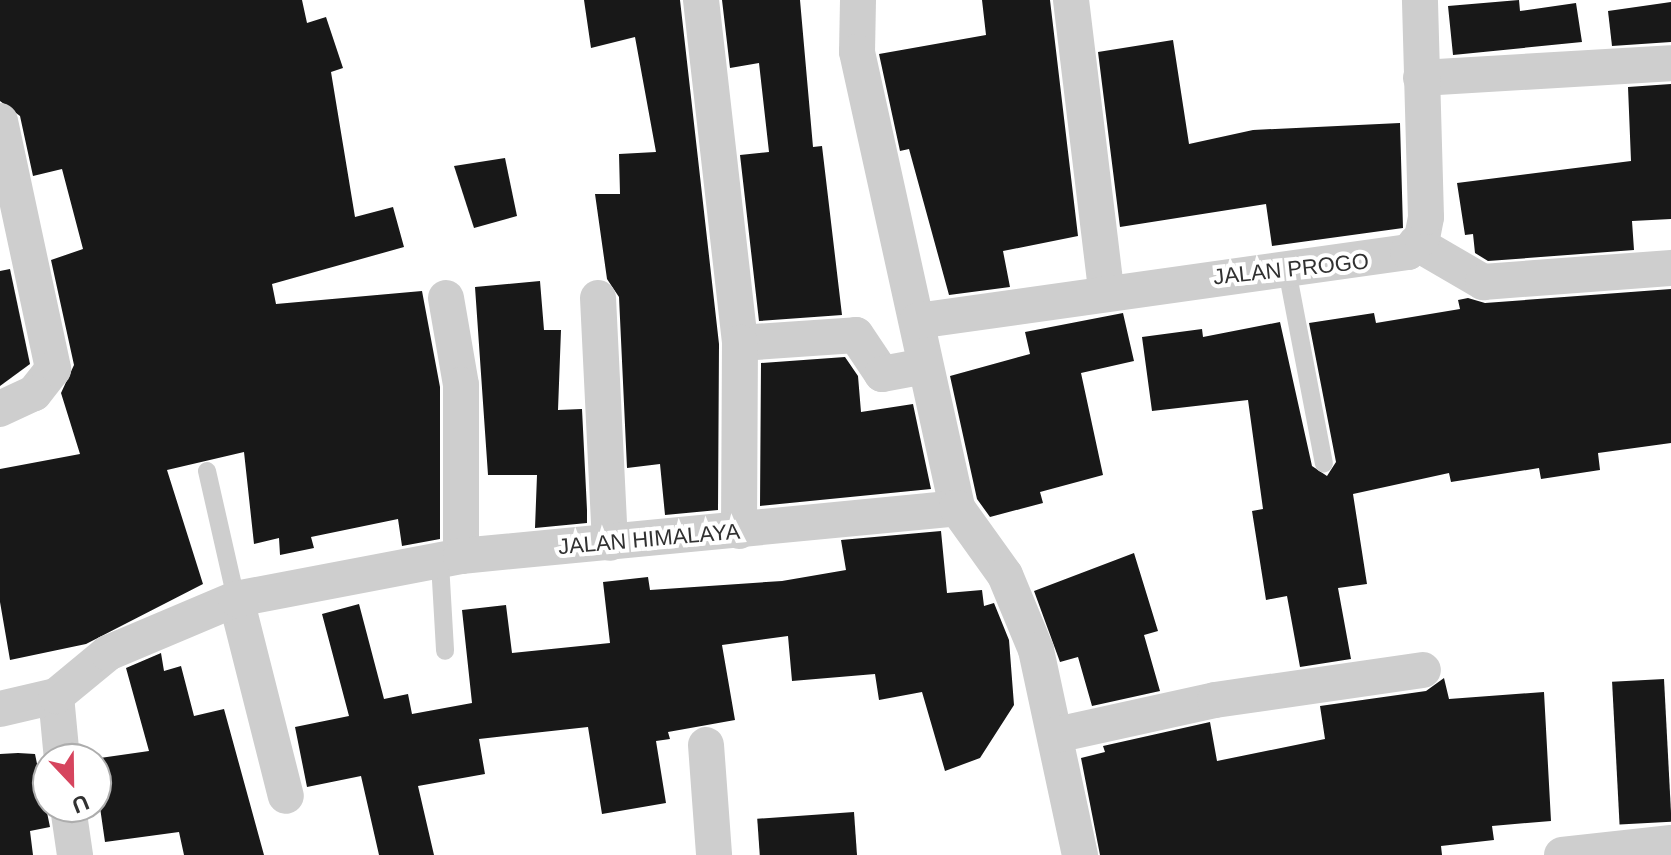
<!DOCTYPE html>
<html>
<head>
<meta charset="utf-8">
<style>
	body { margin:0 }
	#map { position:relative; width:1671px; height:855px; overflow:hidden; background:#fff; font-family:Helvetica,sans-serif }
	div>[style] { position:absolute }
	[style*='--x'] { left:calc(var(--x)*1px); top:calc(var(--y)*1px); width:calc(var(--w)*1px); rotate:calc(var(--a)*1deg) }
	.building>* { inset:0; background:#181818; transform-origin:0 0 }
	.lane>* { height:18px; margin:-9px; padding:0 9px; transform-origin:9px; border-radius:9px; background:#cecece }
	.street>* { height:36px; margin:-18px; padding:0 18px; transform-origin:18px; border-radius:18px; background:#cecece }
	span { translate:-50% -50%; white-space:nowrap; text-align:center; line-height:1.15; -webkit-text-stroke:8px #fff; paint-order:stroke }
	.street-label { font-size:22px; color:#313131 }
	.north { position:absolute; left:32px; top:743px; width:80px; height:80px; box-sizing:border-box; background:#fff; border:2px solid #adadad; border-radius:50%; rotate:158deg; font-size:22px; font-weight:700; line-height:32px; text-align:center; color:#313131 }
	.north::after { content:''; display:block; margin:auto; width:28px; height:36px; background:#d6455e; clip-path:polygon(50% 0,100% 100%,50% 72%,0 100%) }
</style>
</head>
<body>
<div id="map">
	<div class="building">
		<div style="clip-path:polygon(0 0,302px 0,307px 23px,326px 17px,343px 68px,331px 72px,355px 217px,393px 207px,404px 247px,272px 284px,276px 304px,422px 291px,440px 387px,440px 539px,402px 546px,398px 519px,311px 537px,314px 548px,280px 555px,279px 538px,254px 544px,244px 452px,167px 470px,203px 584px,86px 644px,10px 660px,0 602px,0 469px,80px 454px,61px 393px,74px 365px,51px 260px,83px 249px,62px 169px,33px 176px,20px 116px,0 101px)"></div>
		<div style="clip-path:polygon(584px 0,680px 0,719px 344px,718px 510px,665px 515px,660px 464px,627px 468px,619px 297px,607px 279px,595px 194px,620px 194px,619px 154px,656px 152px,635px 37px,591px 48px)"></div>
		<div style="clip-path:polygon(722px 0,800px 0,813px 147px,822px 146px,842px 315px,759px 321px,740px 155px,769px 152px,759px 63px,730px 68px)"></div>
		<div style="clip-path:polygon(982px 0,1050px 0,1078px 236px,1003px 251px,1010px 287px,949px 295px,909px 149px,900px 151px,879px 54px,986px 35px)"></div>
		<div style="clip-path:polygon(1519px 0,1520px 11px,1576px 3px,1582px 42px,1453px 55px,1448px 6px)"></div>
		<div style="clip-path:polygon(1671px 2px,1671px 42px,1612px 46px,1608px 11px)"></div>
		<div style="clip-path:polygon(1173px 40px,1189px 144px,1253px 130px,1400px 123px,1403px 228px,1272px 246px,1266px 204px,1120px 227px,1098px 52px)"></div>
		<div style="clip-path:polygon(1671px 84px,1671px 219px,1632px 221px,1634px 250px,1488px 261px,1475px 253px,1473px 234px,1465px 235px,1457px 183px,1631px 161px,1628px 87px)"></div>
		<div style="clip-path:polygon(505px 158px,517px 216px,474px 228px,454px 166px)"></div>
		<div style="clip-path:polygon(10px 269px,30px 364px,0 386px,0 271px)"></div>
		<div style="clip-path:polygon(540px 281px,544px 330px,561px 330px,558px 410px,582px 409px,587px 510px,587px 523px,535px 528px,537px 475px,488px 475px,475px 287px)"></div>
		<div style="clip-path:polygon(1671px 289px,1671px 443px,1598px 453px,1600px 470px,1541px 479px,1539px 468px,1451px 482px,1449px 473px,1353px 494px,1367px 584px,1338px 588px,1351px 659px,1300px 667px,1287px 596px,1266px 600px,1252px 511px,1263px 509px,1248px 400px,1152px 411px,1142px 337px,1202px 329px,1203px 337px,1280px 322px,1312px 466px,1327px 476px,1336px 462px,1309px 323px,1374px 313px,1376px 323px,1460px 309px,1458px 300px,1468px 298px,1485px 303px)"></div>
		<div style="clip-path:polygon(1123px 313px,1134px 361px,1081px 373px,1103px 475px,1040px 492px,1043px 503px,990px 517px,977px 499px,950px 376px,1030px 354px,1025px 332px)"></div>
		<div style="clip-path:polygon(845px 357px,858px 376px,861px 412px,913px 404px,931px 489px,760px 506px,761px 363px)"></div>
		<div style="clip-path:polygon(941px 531px,947px 593px,982px 590px,984px 606px,994px 603px,1009px 640px,1014px 705px,980px 758px,945px 771px,922px 692px,879px 700px,875px 674px,792px 681px,788px 636px,722px 645px,735px 720px,668px 732px,670px 739px,656px 741px,666px 803px,602px 814px,588px 727px,479px 739px,485px 774px,418px 786px,434px 855px,379px 855px,361px 776px,307px 787px,295px 727px,349px 716px,322px 614px,359px 604px,384px 699px,408px 694px,412px 714px,472px 703px,462px 610px,506px 605px,512px 653px,610px 643px,603px 582px,648px 577px,650px 590px,782px 581px,846px 570px,841px 540px)"></div>
		<div style="clip-path:polygon(1134px 553px,1158px 631px,1144px 635px,1160px 691px,1092px 706px,1078px 657px,1060px 662px,1034px 591px)"></div>
		<div style="clip-path:polygon(161px 653px,164px 671px,181px 666px,194px 716px,224px 709px,264px 855px,184px 855px,179px 832px,105px 842px,93px 759px,149px 751px,126px 668px)"></div>
		<div style="clip-path:polygon(1444px 678px,1449px 699px,1544px 692px,1551px 821px,1492px 826px,1494px 840px,1441px 846px,1442px 855px,1100px 855px,1081px 758px,1105px 752px,1103px 746px,1210px 722px,1217px 761px,1325px 739px,1320px 706px,1426px 691px)"></div>
		<div style="left:1664px;top:679px;width:143px;height:52px;rotate:87deg"></div>
		<div style="clip-path:polygon(18px 753px,35px 754px,50px 827px,30px 831px,33px 855px,0 855px,0 754px)"></div>
		<div style="left:854px;top:812px;width:43px;height:97px;rotate:86deg"></div>
	</div>
	<div class="lane">
		<div style="--x:1287;--y:270;--w:197;--a:79.2"></div>
		<div style="--x:207;--y:471;--w:131;--a:77.2"></div>
		<div style="--x:440;--y:563;--w:88;--a:86.7"></div>
	</div>
	<div class="street">
		<div style="--x:701;--y:0;--w:345;--a:83.5"></div>
		<div style="--x:740;--y:343;--w:116;--a:-3.9"></div>
		<div style="--x:856;--y:335;--w:47;--a:56.3"></div>
		<div style="--x:882;--y:374;--w:44;--a:-10.5"></div>
		<div style="--x:858;--y:0;--w:52;--a:91.1"></div>
		<div style="--x:857;--y:52;--w:467;--a:77.6"></div>
		<div style="--x:1071;--y:0;--w:291;--a:83.1"></div>
		<div style="--x:1421;--y:78;--w:250;--a:-3.4"></div>
		<div style="--x:0;--y:121;--w:254;--a:77.9"></div>
		<div style="--x:53;--y:369;--w:31;--a:128"></div>
		<div style="--x:34;--y:393;--w:38;--a:155"></div>
		<div style="--x:1416;--y:243;--w:78;--a:30.2"></div>
		<div style="--x:1483;--y:282;--w:189;--a:-4.3"></div>
		<div style="--x:446;--y:298;--w:88;--a:80.2"></div>
		<div style="--x:461;--y:385;--w:171;--a:90"></div>
		<div style="--x:598;--y:298;--w:245;--a:87.2"></div>
		<div style="--x:917;--y:321;--w:496;--a:-8"></div>
		<div style="--x:1408;--y:252;--w:20;--a:-45"></div>
		<div style="--x:1422;--y:238;--w:21;--a:-79"></div>
		<div style="--x:1426;--y:217;--w:217;--a:-91.6"></div>
		<div style="--x:739;--y:531;--w:188;--a:-89.7"></div>
		<div style="--x:236;--y:599;--w:203;--a:75.8"></div>
		<div style="--x:56;--y:696;--w:63;--a:84.6"></div>
		<div style="--x:0;--y:709;--w:57;--a:-13.1"></div>
		<div style="--x:56;--y:696;--w:67;--a:-39.6"></div>
		<div style="--x:108;--y:653;--w:139;--a:-22.9"></div>
		<div style="--x:236;--y:599;--w:229;--a:-10.8"></div>
		<div style="--x:461;--y:556;--w:498;--a:-5.5"></div>
		<div style="--x:957;--y:508;--w:82;--a:54.4"></div>
		<div style="--x:1005;--y:575;--w:81;--a:67.5"></div>
		<div style="--x:1036;--y:650;--w:210;--a:77.9"></div>
		<div style="--x:1056;--y:735;--w:163;--a:-12.4"></div>
		<div style="--x:1215;--y:700;--w:210;--a:-8.2"></div>
		<div style="--x:706;--y:745;--w:110;--a:85.8"></div>
		<div style="--x:68;--y:807;--w:49;--a:81.7"></div>
		<div style="--x:1562;--y:855;--w:110;--a:-6.3"></div>
	</div>
	<div class="street-label">
		<span style="left:1291px;top:269px;rotate:-6deg">JALAN PROGO</span>
		<span style="left:649px;top:539px;rotate:-5deg">JALAN HIMALAYA</span>
	</div>
	<div class="north">U</div>
</div>
</body>
</html>
